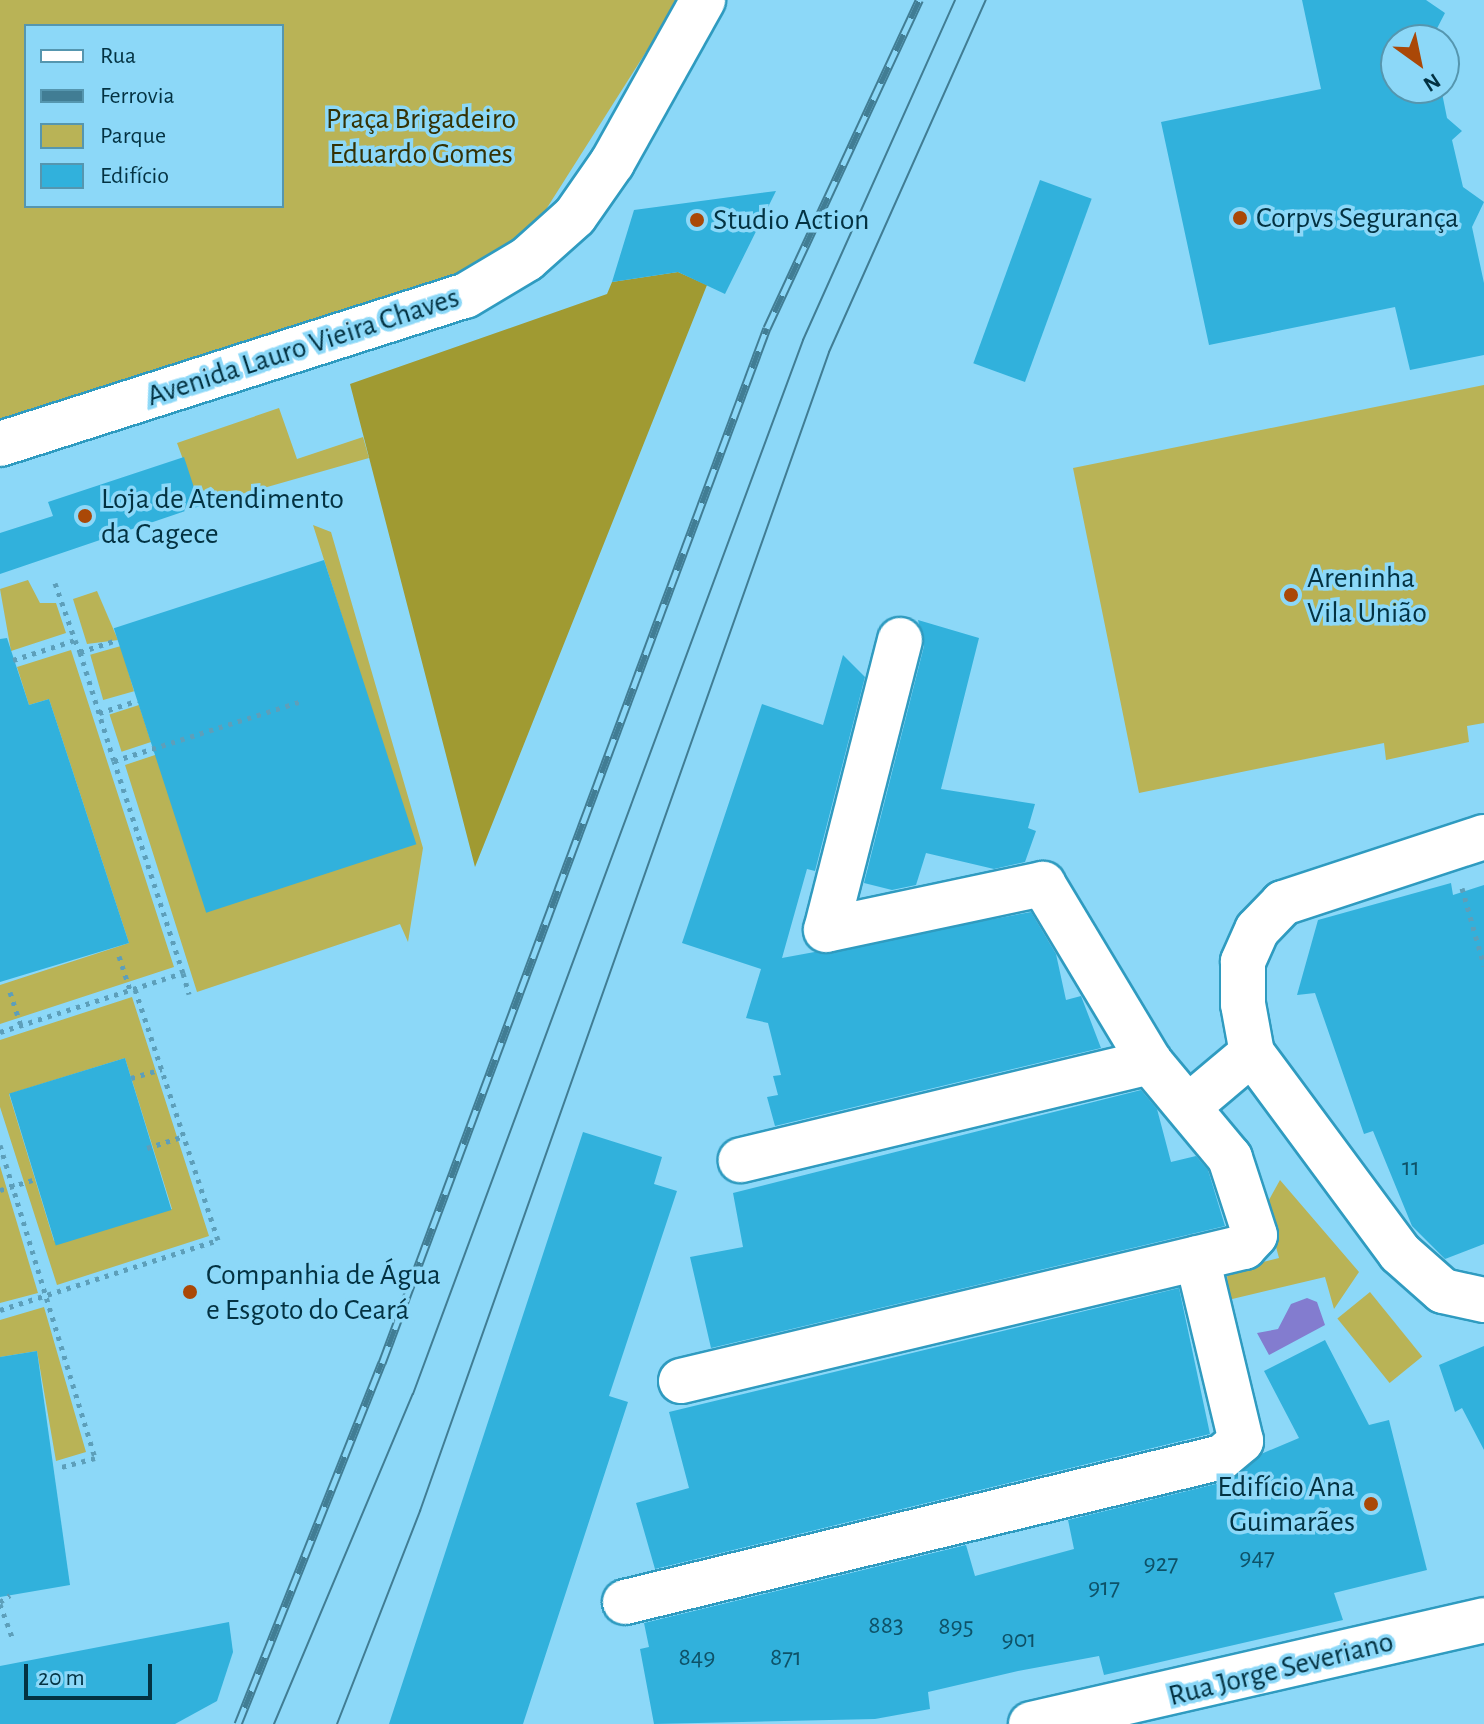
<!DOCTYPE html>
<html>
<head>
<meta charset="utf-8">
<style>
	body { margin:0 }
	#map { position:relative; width:1484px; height:1724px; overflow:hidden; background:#8cd8f8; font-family:"Alegreya Sans",sans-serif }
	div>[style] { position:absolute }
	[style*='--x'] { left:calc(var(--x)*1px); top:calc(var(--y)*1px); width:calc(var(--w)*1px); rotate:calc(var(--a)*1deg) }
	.green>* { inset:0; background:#b9b356; transform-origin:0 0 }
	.forest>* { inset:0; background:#a09a32 }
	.water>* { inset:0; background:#837ccf }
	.building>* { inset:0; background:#31b1dc; transform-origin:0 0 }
	.path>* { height:5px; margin-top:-2.5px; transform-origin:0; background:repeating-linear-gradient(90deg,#5d9fba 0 4px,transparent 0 10px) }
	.roads { filter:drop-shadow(2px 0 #2f9bc0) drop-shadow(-2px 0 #2f9bc0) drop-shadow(0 2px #2f9bc0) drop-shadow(0 -2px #2f9bc0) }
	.street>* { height:44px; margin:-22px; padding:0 22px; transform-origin:22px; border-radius:22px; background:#fff }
	.secondary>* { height:44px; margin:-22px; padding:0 22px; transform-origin:22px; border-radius:22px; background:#fff }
	.tram>* { height:2px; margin:-1px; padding:0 1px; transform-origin:1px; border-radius:1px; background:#417d94 }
	.rail>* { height:9px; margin-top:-4.5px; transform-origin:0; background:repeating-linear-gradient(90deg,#8cd8f8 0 18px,#417d94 0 36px); box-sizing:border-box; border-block:2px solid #417d94 }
	.dots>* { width:22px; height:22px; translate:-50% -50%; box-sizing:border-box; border:4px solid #8cd8f8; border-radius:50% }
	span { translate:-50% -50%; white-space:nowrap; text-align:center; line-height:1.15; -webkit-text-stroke:7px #8cd8f8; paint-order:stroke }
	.number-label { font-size:26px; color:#0e5268 }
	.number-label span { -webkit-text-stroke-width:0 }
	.park-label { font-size:30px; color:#343104 }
	.poi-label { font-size:30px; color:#033242 }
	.left { translate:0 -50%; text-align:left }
	.right { translate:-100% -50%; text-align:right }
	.street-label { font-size:30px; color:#033242 }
	.legend { position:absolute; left:24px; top:24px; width:260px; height:184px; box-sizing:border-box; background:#8cd8f8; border:2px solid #5596af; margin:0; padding:10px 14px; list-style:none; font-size:24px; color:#033242 }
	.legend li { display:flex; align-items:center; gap:16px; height:40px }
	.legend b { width:40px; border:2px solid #5596af }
	.north { position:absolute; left:1380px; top:24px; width:80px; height:80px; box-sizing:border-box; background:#8cd8f8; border:2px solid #5596af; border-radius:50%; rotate:147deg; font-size:22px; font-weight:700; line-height:32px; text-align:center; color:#033242 }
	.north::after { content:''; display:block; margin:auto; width:28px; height:36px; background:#aa4807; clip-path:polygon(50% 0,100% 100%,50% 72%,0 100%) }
	.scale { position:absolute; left:24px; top:1664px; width:128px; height:36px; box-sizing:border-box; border:4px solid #033242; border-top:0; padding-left:10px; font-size:24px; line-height:28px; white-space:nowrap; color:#033242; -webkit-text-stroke:6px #8cd8f8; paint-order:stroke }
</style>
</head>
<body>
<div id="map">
	<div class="green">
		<div style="clip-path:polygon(evenodd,0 0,679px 0,538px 222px,455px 280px,0 429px,0 0,26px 26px,282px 26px,282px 206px,26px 206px,26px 26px)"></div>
		<div style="clip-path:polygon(1484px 385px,1484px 723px,1467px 726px,1469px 742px,1386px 760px,1384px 743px,1139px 793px,1073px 468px)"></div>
		<div style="clip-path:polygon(279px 408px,297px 459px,363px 437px,369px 458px,200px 506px,177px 443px)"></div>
		<div style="clip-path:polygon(313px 525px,331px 532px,423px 848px,408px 942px,400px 924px,197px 992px,125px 765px,215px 735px,357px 664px)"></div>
		<div style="clip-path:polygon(28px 580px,40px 603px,56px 603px,66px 633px,11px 651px,0 589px)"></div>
		<div style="clip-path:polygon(97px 591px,118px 640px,87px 644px,73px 599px)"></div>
		<div style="left:121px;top:646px;width:47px;height:32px;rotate:74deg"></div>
		<div style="clip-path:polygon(71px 650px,174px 967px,0 1024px,0 985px,129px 943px,49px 699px,29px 705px,17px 667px)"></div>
		<div style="left:139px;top:705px;width:39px;height:31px;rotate:72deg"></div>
		<div style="clip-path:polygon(evenodd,132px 997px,209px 1236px,57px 1285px,0 1107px,0 1040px,132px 997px,125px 1058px,172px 1209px,54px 1241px,9px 1094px,125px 1058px)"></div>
		<div style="clip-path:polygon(0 1166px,38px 1293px,0 1303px)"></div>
		<div style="clip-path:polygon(1280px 1180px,1359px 1272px,1334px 1309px,1325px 1277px,1228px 1300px,1227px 1271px,1279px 1258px,1265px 1207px)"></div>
		<div style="left:1370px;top:1292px;width:83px;height:42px;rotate:51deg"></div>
		<div style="clip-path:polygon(44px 1307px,86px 1452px,56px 1461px,37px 1351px,0 1357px,0 1320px)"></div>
	</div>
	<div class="forest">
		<div style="clip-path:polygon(678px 272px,707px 285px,475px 867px,350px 384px,607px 294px,612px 282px)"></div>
	</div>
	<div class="water">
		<div style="clip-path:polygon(1307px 1298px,1317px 1302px,1325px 1325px,1269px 1355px,1257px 1333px,1278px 1329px,1291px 1304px)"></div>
	</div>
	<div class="building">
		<div style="clip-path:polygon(1302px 0,1426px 0,1445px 13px,1431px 40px,1396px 40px,1396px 88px,1441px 88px,1447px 118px,1462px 131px,1452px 140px,1463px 187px,1484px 202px,1472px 227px,1484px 283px,1484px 355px,1410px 370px,1395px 307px,1209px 345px,1161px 122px,1321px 89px)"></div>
		<div style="left:1040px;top:180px;width:55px;height:195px;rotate:20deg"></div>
		<div style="clip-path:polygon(776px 191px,725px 294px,678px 272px,612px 282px,634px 210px)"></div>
		<div style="clip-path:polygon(184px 457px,200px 506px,0 574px,0 533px,53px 516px,48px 502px)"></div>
		<div style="left:324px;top:560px;width:299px;height:221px;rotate:72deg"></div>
		<div style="clip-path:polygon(918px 620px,979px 638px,941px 789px,1035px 804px,1028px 828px,1036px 831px,1025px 862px,994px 869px,926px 853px,916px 885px,892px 890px,864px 883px,924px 646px)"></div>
		<div style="clip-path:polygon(7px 638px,29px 705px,49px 699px,129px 943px,0 982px,0 639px)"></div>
		<div style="clip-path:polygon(843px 655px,865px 677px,815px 871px,807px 869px,782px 958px,1031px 912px,1056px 954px,1066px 1000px,1081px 996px,1101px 1048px,775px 1126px,767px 1097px,778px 1095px,773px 1076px,781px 1075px,768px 1023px,746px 1018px,761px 969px,682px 943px,762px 704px,823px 725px)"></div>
		<div style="clip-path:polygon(1451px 883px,1453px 895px,1484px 885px,1484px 1244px,1445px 1259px,1412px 1226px,1373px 1131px,1364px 1134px,1315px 993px,1297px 995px,1318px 920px)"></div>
		<div style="left:125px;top:1058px;width:159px;height:121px;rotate:73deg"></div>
		<div style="clip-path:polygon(1141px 1090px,1157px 1109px,1171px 1162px,1196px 1156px,1208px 1170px,1225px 1226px,711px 1348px,690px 1257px,743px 1247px,733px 1193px)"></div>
		<div style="clip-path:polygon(583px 1132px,662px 1157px,654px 1184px,677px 1191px,609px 1396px,628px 1402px,523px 1724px,389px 1724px)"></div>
		<div style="clip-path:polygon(1179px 1288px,1210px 1434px,655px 1569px,636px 1503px,689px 1488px,669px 1412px)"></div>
		<div style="clip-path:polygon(1325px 1340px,1369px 1425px,1389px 1420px,1427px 1570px,1334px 1593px,1343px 1620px,1104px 1675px,1099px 1656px,1018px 1671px,928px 1692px,930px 1709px,875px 1719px,654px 1724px,640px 1649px,649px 1647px,644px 1623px,966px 1545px,975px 1576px,1074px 1549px,1068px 1520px,1228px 1481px,1261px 1454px,1299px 1438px,1264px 1371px)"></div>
		<div style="clip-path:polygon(1484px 1346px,1484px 1450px,1462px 1408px,1455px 1412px,1439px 1365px)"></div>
		<div style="clip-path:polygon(37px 1351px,70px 1585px,0 1597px,0 1357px)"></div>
		<div style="clip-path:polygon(229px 1622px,233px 1652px,217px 1701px,175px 1724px,0 1724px,0 1666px)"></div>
	</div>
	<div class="path">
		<div style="--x:55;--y:583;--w:60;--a:70.7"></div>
		<div style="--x:80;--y:652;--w:114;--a:72.7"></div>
		<div style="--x:114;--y:761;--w:197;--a:-17.7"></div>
		<div style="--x:13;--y:660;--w:65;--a:-17.9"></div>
		<div style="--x:75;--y:640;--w:13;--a:67"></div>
		<div style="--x:80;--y:652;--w:40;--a:-18"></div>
		<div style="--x:99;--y:713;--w:40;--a:-18"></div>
		<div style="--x:1462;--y:888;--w:81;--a:74.2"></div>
		<div style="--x:119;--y:956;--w:36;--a:72"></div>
		<div style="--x:183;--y:973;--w:22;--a:74"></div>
		<div style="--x:10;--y:992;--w:35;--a:72"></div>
		<div style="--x:0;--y:1032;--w:192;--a:-17.9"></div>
		<div style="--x:183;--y:973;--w:223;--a:-108"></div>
		<div style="--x:131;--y:1078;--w:32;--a:-16"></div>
		<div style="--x:0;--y:1145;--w:327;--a:73.1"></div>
		<div style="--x:95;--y:1458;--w:38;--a:165"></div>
		<div style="--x:147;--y:1148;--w:38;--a:-18"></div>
		<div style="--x:0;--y:1190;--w:37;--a:-17"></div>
		<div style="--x:0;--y:1310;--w:229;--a:-17.8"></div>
		<div style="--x:218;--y:1240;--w:264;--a:-108.3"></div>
		<div style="--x:0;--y:1602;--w:12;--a:-35"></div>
		<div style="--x:0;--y:1604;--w:38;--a:70"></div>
	</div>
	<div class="roads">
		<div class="street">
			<div style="--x:900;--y:640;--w:299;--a:104.3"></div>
			<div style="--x:826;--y:930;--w:222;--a:-12"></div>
			<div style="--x:1043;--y:884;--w:208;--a:59"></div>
			<div style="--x:1484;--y:837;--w:212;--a:161.8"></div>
			<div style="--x:1283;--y:903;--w:37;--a:134"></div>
			<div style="--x:1257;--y:930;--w:35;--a:114"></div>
			<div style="--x:1243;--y:962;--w:42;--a:90"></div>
			<div style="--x:1243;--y:1004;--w:50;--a:79.6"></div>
			<div style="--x:1252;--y:1053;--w:249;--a:53.5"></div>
			<div style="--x:1400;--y:1253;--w:57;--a:41.5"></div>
			<div style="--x:1443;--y:1291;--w:42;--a:12.4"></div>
			<div style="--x:1189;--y:1106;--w:82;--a:-40.1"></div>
			<div style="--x:681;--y:1381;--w:579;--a:-13.39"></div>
			<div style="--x:1244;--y:1247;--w:16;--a:-47"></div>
			<div style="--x:1255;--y:1235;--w:81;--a:-108"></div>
			<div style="--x:1230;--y:1158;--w:125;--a:-129.8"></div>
			<div style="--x:1150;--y:1062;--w:421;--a:166.5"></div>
			<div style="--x:625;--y:1602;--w:614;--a:-13.65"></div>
			<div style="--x:1222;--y:1457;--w:25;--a:-40"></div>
			<div style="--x:1241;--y:1441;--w:188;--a:-103.5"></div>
			<div style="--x:1031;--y:1724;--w:465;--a:-12.9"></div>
		</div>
		<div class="secondary">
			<div style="--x:0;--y:444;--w:488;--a:-17.7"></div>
			<div style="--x:465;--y:296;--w:72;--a:-30.8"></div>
			<div style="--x:527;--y:259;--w:64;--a:-41.9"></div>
			<div style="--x:575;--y:216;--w:65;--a:-55.1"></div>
			<div style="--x:612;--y:163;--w:187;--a:-60.8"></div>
		</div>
	</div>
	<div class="tram">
		<div style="--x:274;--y:1724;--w:358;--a:-67.2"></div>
		<div style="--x:413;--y:1394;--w:1124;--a:-69.69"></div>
		<div style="--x:803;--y:340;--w:372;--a:-65.9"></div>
		<div style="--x:337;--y:1724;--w:229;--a:-68.7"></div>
		<div style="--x:420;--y:1511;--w:1229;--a:-70.56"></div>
		<div style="--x:829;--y:352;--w:385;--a:-66"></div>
	</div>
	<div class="rail">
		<div style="--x:238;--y:1724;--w:389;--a:-68.3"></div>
		<div style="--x:382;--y:1363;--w:1104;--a:-69.6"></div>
		<div style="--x:767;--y:328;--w:362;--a:-65.1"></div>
	</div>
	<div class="dots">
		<div style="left:1240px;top:218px;background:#aa4807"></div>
		<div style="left:697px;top:220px;background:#aa4807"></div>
		<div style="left:85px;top:516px;background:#aa4807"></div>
		<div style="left:1291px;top:595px;background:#aa4807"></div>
		<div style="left:190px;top:1292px;background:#aa4807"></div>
		<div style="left:1371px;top:1504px;background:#aa4807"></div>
	</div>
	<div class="number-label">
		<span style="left:1411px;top:1168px">11</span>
		<span style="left:1257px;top:1558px">947</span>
		<span style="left:1161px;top:1564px">927</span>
		<span style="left:1104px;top:1588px">917</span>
		<span style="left:886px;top:1626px">883</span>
		<span style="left:956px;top:1627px">895</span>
		<span style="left:1019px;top:1640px">901</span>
		<span style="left:697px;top:1658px">849</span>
		<span style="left:786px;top:1658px">871</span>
	</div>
	<div class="park-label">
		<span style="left:421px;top:136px">Praça Brigadeiro<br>Eduardo Gomes</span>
	</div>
	<div class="poi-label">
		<span class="left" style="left:1256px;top:218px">Corpvs Segurança</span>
		<span class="left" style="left:713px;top:220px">Studio Action</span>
		<span class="left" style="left:101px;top:516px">Loja de Atendimento<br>da Cagece</span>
		<span class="left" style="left:1307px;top:595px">Areninha<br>Vila União</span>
		<span class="left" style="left:206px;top:1292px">Companhia de Água<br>e Esgoto do Ceará</span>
		<span class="right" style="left:1355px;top:1504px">Edifício Ana<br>Guimarães</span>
	</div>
	<div class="street-label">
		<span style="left:303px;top:347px;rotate:-18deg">Avenida Lauro Vieira Chaves</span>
		<span style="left:1281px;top:1669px;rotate:-14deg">Rua Jorge Severiano</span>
	</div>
	<ul class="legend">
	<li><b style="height:10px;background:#fff"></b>Rua</li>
	<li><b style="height:10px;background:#417d94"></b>Ferrovia</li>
	<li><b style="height:22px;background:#b9b356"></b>Parque</li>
	<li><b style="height:22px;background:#31b1dc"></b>Edifício</li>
	</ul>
	<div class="north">N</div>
	<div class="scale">20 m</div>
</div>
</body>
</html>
